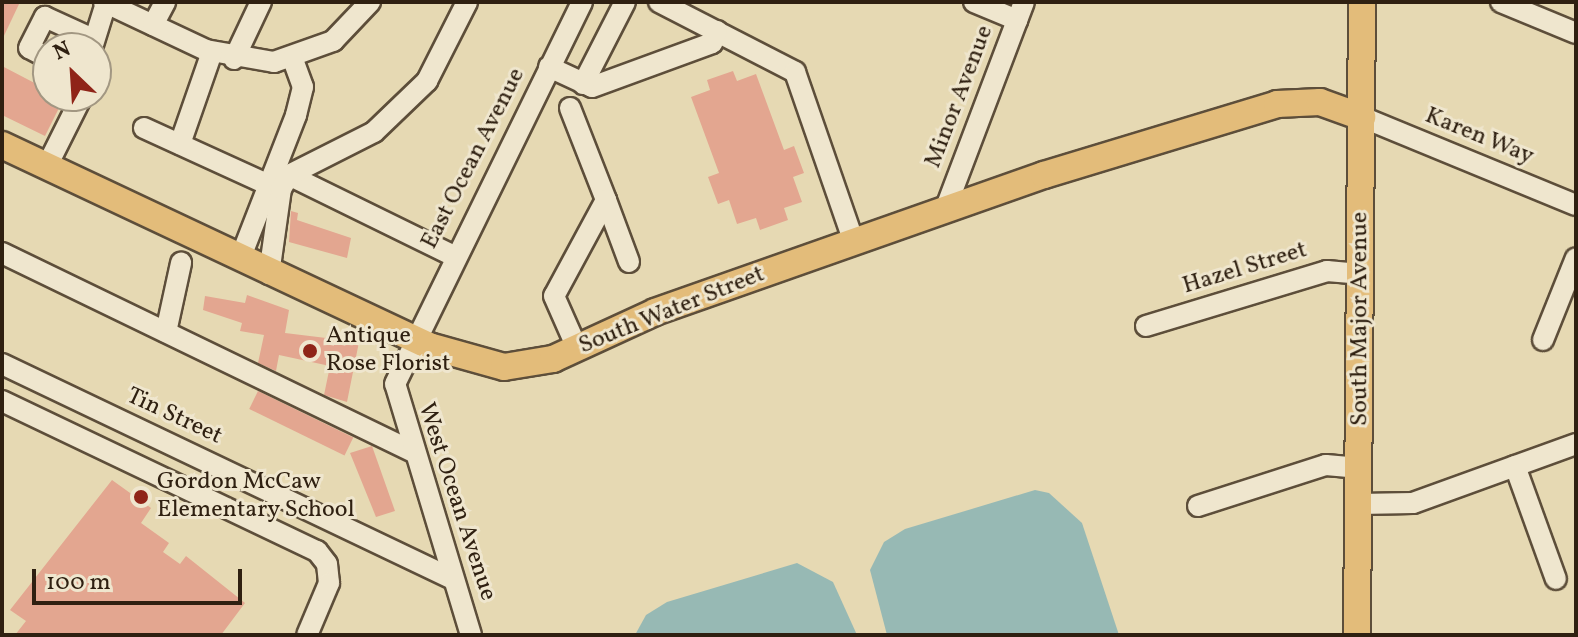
<!DOCTYPE html>
<html>
<head>
<meta charset="utf-8">
<style>
	body { margin:0 }
	#map { position:relative; width:1578px; height:637px; overflow:hidden; background:#e6d9b3; font-family:Vollkorn,serif }
	div>[style] { position:absolute }
	[style*='--x'] { left:calc(var(--x)*1px); top:calc(var(--y)*1px); width:calc(var(--w)*1px); rotate:calc(var(--a)*1deg) }
	.water>* { inset:0; background:#97b9b4 }
	.building>* { inset:0; background:#e3a690; transform-origin:0 0 }
	.roads { filter:drop-shadow(2px 0 #5d4e3a) drop-shadow(-2px 0 #5d4e3a) drop-shadow(0 2px #5d4e3a) drop-shadow(0 -2px #5d4e3a) }
	.minor>* { height:20px; margin:-10px; padding:0 10px; transform-origin:10px; border-radius:10px; background:#efe6ce }
	.major>* { height:26px; margin:-13px; padding:0 13px; transform-origin:13px; border-radius:13px; background:#e3bc7a }
	.dots>* { width:22px; height:22px; translate:-50% -50%; box-sizing:border-box; border:4px solid #efe6ce; border-radius:50% }
	span { translate:-50% -50%; white-space:nowrap; text-align:center; line-height:1.15; -webkit-text-stroke:6px #efe6ce; paint-order:stroke }
	.street-label { font-size:24px; color:#2f2011 }
	.poi-label { font-size:24px; color:#2f2011 }
	.left { translate:0 -50%; text-align:left }
	.frame { position:absolute; inset:0; border:4px solid #2f2011; pointer-events:none }
	.north { position:absolute; left:32px; top:32px; width:80px; height:80px; box-sizing:border-box; background:#efe6ce; border:2px solid #a29782; border-radius:50%; rotate:335deg; font-size:22px; font-weight:700; line-height:32px; text-align:center; color:#2f2011 }
	.north::after { content:''; display:block; margin:auto; width:28px; height:36px; background:#8f2418; clip-path:polygon(50% 0,100% 100%,50% 72%,0 100%) }
	.scale { position:absolute; left:32px; top:569px; width:210px; height:36px; box-sizing:border-box; border:4px solid #2f2011; border-top:0; padding-left:10px; font-size:24px; line-height:28px; white-space:nowrap; color:#2f2011; -webkit-text-stroke:6px #efe6ce; paint-order:stroke }
</style>
</head>
<body>
<div id="map">
	<div class="water">
		<div style="clip-path:polygon(1035px 490px,1049px 493px,1082px 523px,1119px 635px,887px 635px,870px 570px,884px 542px,905px 529px)"></div>
		<div style="clip-path:polygon(797px 563px,833px 582px,857px 635px,635px 635px,646px 615px,667px 602px)"></div>
	</div>
	<div class="building">
		<div style="clip-path:polygon(2px 2px,20px 2px,2px 40px)"></div>
		<div style="clip-path:polygon(2px 66px,48px 90px,48px 96px,65px 96px,45px 136px,2px 115px)"></div>
		<div style="clip-path:polygon(733px 71px,737px 81px,756px 74px,784px 150px,794px 146px,804px 173px,793px 177px,802px 202px,784px 208px,788px 220px,760px 230px,756px 218px,737px 224px,729px 200px,718px 204px,708px 177px,719px 173px,691px 97px,710px 90px,707px 80px)"></div>
		<div style="clip-path:polygon(291px 211px,298px 213px,297px 220px,351px 238px,347px 258px,289px 242px)"></div>
		<div style="clip-path:polygon(247px 295px,289px 310px,285px 333px,359px 342px,347px 402px,324px 395px,330px 366px,279px 355px,276px 371px,258px 363px,264px 335px,240px 331px,242px 323px,203px 310px,205px 296px,245px 303px)"></div>
		<div style="left:258px;top:391px;width:106px;height:20px;rotate:26deg"></div>
		<div style="clip-path:polygon(372px 446px,395px 511px,376px 517px,350px 453px)"></div>
		<div style="clip-path:polygon(112px 480px,151px 508px,141px 523px,169px 543px,163px 552px,180px 564px,186px 556px,245px 603px,221px 635px,15px 635px,26px 621px,10px 610px)"></div>
	</div>
	<div class="roads">
		<div class="minor">
			<div style="--x:104;--y:2;--w:113;--a:25.2"></div>
			<div style="--x:206;--y:50;--w:69;--a:10"></div>
			<div style="--x:274;--y:62;--w:63;--a:-19.6"></div>
			<div style="--x:333;--y:41;--w:54;--a:-46.5"></div>
			<div style="--x:659;--y:2;--w:153;--a:27.2"></div>
			<div style="--x:795;--y:72;--w:180;--a:70.9"></div>
			<div style="--x:974;--y:2;--w:47;--a:22.7"></div>
			<div style="--x:1501;--y:2;--w:81;--a:22.5"></div>
			<div style="--x:153;--y:25;--w:26;--a:-62"></div>
			<div style="--x:92;--y:48;--w:47;--a:-72.7"></div>
			<div style="--x:48;--y:58;--w:21;--a:-152"></div>
			<div style="--x:29;--y:48;--w:35;--a:-63"></div>
			<div style="--x:45;--y:17;--w:53;--a:24.6"></div>
			<div style="--x:234;--y:59;--w:63;--a:-64.7"></div>
			<div style="--x:549;--y:67;--w:47;--a:24.9"></div>
			<div style="--x:592;--y:87;--w:128;--a:-20.1"></div>
			<div style="--x:712;--y:43;--w:13;--a:-67"></div>
			<div style="--x:583;--y:84;--w:92;--a:-62.9"></div>
			<div style="--x:570;--y:108;--w:99;--a:68.6"></div>
			<div style="--x:606;--y:200;--w:109;--a:118.4"></div>
			<div style="--x:554;--y:296;--w:57;--a:66.1"></div>
			<div style="--x:1362;--y:117;--w:231;--a:22.4"></div>
			<div style="--x:144;--y:128;--w:137;--a:24.5"></div>
			<div style="--x:180;--y:144;--w:97;--a:-70.8"></div>
			<div style="--x:47;--y:166;--w:78;--a:-63.4"></div>
			<div style="--x:606;--y:200;--w:66;--a:69.6"></div>
			<div style="--x:945;--y:210;--w:222;--a:-69.2"></div>
			<div style="--x:2;--y:253;--w:457;--a:25.8"></div>
			<div style="--x:454;--y:256;--w:184;--a:-153.9"></div>
			<div style="--x:289;--y:175;--w:95;--a:-26.8"></div>
			<div style="--x:374;--y:132;--w:74;--a:-43.9"></div>
			<div style="--x:427;--y:81;--w:89;--a:-63.1"></div>
			<div style="--x:240;--y:259;--w:155;--a:-68.7"></div>
			<div style="--x:296;--y:115;--w:29;--a:-76"></div>
			<div style="--x:303;--y:87;--w:30;--a:-110"></div>
			<div style="--x:269;--y:274;--w:86;--a:-82"></div>
			<div style="--x:281;--y:189;--w:16;--a:-60"></div>
			<div style="--x:1146;--y:326;--w:189;--a:-16.9"></div>
			<div style="--x:1327;--y:271;--w:33;--a:5"></div>
			<div style="--x:166;--y:332;--w:71;--a:-77.7"></div>
			<div style="--x:1543;--y:340;--w:88;--a:-68.1"></div>
			<div style="--x:2;--y:364;--w:500;--a:25.5"></div>
			<div style="--x:2;--y:401;--w:349;--a:25.5"></div>
			<div style="--x:317;--y:551;--w:16;--a:52"></div>
			<div style="--x:327;--y:564;--w:19;--a:84"></div>
			<div style="--x:329;--y:583;--w:56;--a:112.9"></div>
			<div style="--x:1515;--y:466;--w:120;--a:70.1"></div>
			<div style="--x:1359;--y:504;--w:54;--a:-1.1"></div>
			<div style="--x:1413;--y:503;--w:173;--a:-19.9"></div>
			<div style="--x:1198;--y:506;--w:134;--a:-17.8"></div>
			<div style="--x:1326;--y:465;--w:34;--a:5"></div>
			<div style="--x:471;--y:635;--w:262;--a:-106.8"></div>
			<div style="--x:395;--y:384;--w:425;--a:-63.9"></div>
		</div>
		<div class="major">
			<div style="--x:2;--y:145;--w:472;--a:25.2"></div>
			<div style="--x:429;--y:346;--w:78;--a:15.6"></div>
			<div style="--x:504;--y:367;--w:50;--a:-9.3"></div>
			<div style="--x:553;--y:359;--w:112;--a:-24.7"></div>
			<div style="--x:655;--y:312;--w:412;--a:-19.4"></div>
			<div style="--x:1044;--y:175;--w:244;--a:-16.9"></div>
			<div style="--x:1277;--y:104;--w:43;--a:-2.7"></div>
			<div style="--x:1320;--y:102;--w:45;--a:19.7"></div>
			<div style="--x:1357;--y:635;--w:633;--a:-89.55"></div>
		</div>
	</div>
	<div class="dots">
		<div style="left:310px;top:351px;background:#8f2418"></div>
		<div style="left:141px;top:497px;background:#8f2418"></div>
	</div>
	<div class="street-label">
		<span style="left:960px;top:97px;rotate:-69deg">Minor Avenue</span>
		<span style="left:1479px;top:137px;rotate:22deg">Karen Way</span>
		<span style="left:474px;top:159px;rotate:-63deg">East Ocean Avenue</span>
		<span style="left:1245px;top:269px;rotate:-17deg">Hazel Street</span>
		<span style="left:672px;top:311px;rotate:-22deg">South Water Street</span>
		<span style="left:1361px;top:319px;rotate:-90deg">South Major Avenue</span>
		<span style="left:174px;top:417px;rotate:25deg">Tin Street</span>
		<span style="left:456px;top:502px;rotate:72deg">West Ocean Avenue</span>
	</div>
	<div class="poi-label">
		<span class="left" style="left:326px;top:351px">Antique<br>Rose Florist</span>
		<span class="left" style="left:157px;top:497px">Gordon McCaw<br>Elementary School</span>
	</div>
	<div class="frame"></div>
	<div class="north">N</div>
	<div class="scale">100 m</div>
</div>
</body>
</html>
